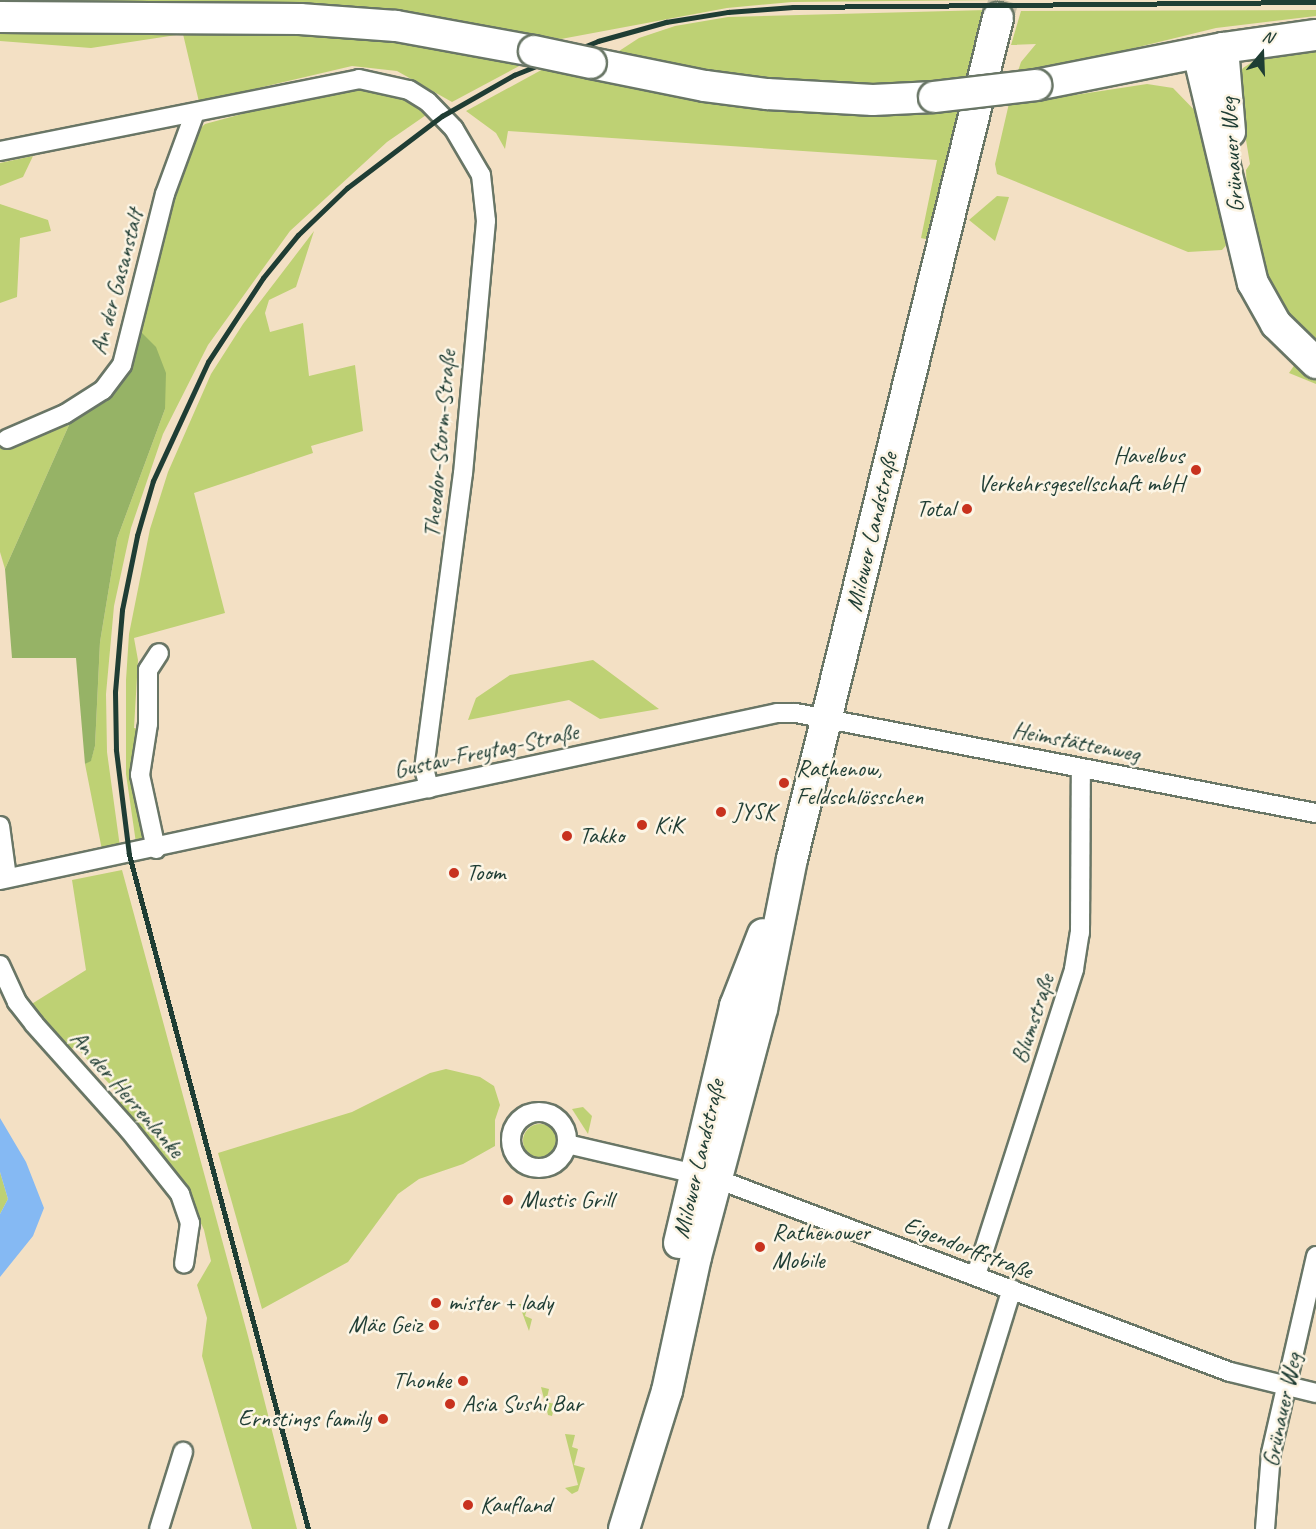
<!DOCTYPE html>
<html>
<head>
<meta charset="utf-8">
<style>
	body { margin:0 }
	#map { position:relative; width:1316px; height:1529px; overflow:hidden; background:#f3e0c4; font-family:Caveat,sans-serif }
	div>[style] { position:absolute }
	[style*='--x'] { left:calc(var(--x)*1px); top:calc(var(--y)*1px); width:calc(var(--w)*1px); rotate:calc(var(--a)*1deg) }
	.green>* { inset:0; background:#bed174 }
	.round { border-radius:50% }
	.forest>* { inset:0; background:#96b366 }
	.water>* { inset:0; background:#85b9f3 }
	.primary-tunnel>* { height:30px; margin-top:-15px; transform-origin:0; background:repeating-linear-gradient(90deg,#c9bfa7 0 30px,transparent 0 45px) }
	.roads { filter:drop-shadow(2px 0 #697666) drop-shadow(-2px 0 #697666) drop-shadow(0 2px #697666) drop-shadow(0 -2px #697666) }
	.minor>* { height:18px; margin:-9px; padding:0 9px; transform-origin:9px; border-radius:9px; background:#fff }
	.minor>.ring { margin:-9px; padding:0; box-sizing:content-box; background:none; border:18px solid #fff; border-radius:50% }
	.primary>* { height:30px; margin:-15px; padding:0 15px; transform-origin:15px; border-radius:15px; background:#fff }
	.rail>* { height:4.5px; margin:-2.25px; padding:0 2.25px; transform-origin:2.25px; border-radius:2.25px; background:#1f3d34 }
	.bridges { filter:drop-shadow(2px 0 #697666) drop-shadow(-2px 0 #697666) drop-shadow(0 2px #697666) drop-shadow(0 -2px #697666) }
	.primary-bridge>* { height:30px; margin:-15px; padding:0 15px; transform-origin:15px; border-radius:15px; background:#fff }
	.dots>* { width:16px; height:16px; translate:-50% -50%; box-sizing:border-box; border:3px solid #fcf5e5; border-radius:50% }
	span { translate:-50% -50%; white-space:nowrap; text-align:center; line-height:1.15; -webkit-text-stroke:5px #fcf5e5; paint-order:stroke }
	.street-label { font-size:24px; color:#1f3d34 }
	.poi-label { font-size:24px; color:#1f3d34 }
	.right { translate:-100% -50%; text-align:right }
	.left { translate:0 -50%; text-align:left }
	.north { position:absolute; left:1232px; top:24px; width:60px; height:60px; -webkit-text-stroke:4px #fcf5e5; paint-order:stroke; rotate:19deg; font-size:16px; font-weight:700; line-height:24px; text-align:center; color:#1f3d34 }
	.north::after { content:''; display:block; margin:auto; width:21px; height:27px; background:#1f3d34; clip-path:polygon(50% 0,100% 100%,50% 72%,0 100%) }
</style>
</head>
<body>
<div id="map">
	<div class="green">
		<div style="clip-path:polygon(0 0,1004px 0,792px 2px,727px 8px,561px 39px,466px 22px,302px 6px)"></div>
		<div style="clip-path:polygon(987px 10px,965px 83px,894px 88px,709px 75px,616px 53px,639px 38px,675px 26px,728px 17px)"></div>
		<div style="clip-path:polygon(1316px 10px,1316px 16px,1216px 28px,1016px 77px,1021px 62px,1036px 44px,1011px 45px,1021px 11px)"></div>
		<div style="clip-path:polygon(0 28px,246px 28px,395px 40px,523px 64px,452px 102px,397px 71px,352px 66px,199px 102px,183px 34px,91px 48px,0 41px)"></div>
		<div style="clip-path:polygon(1316px 47px,1316px 351px,1269px 294px,1248px 223px,1246px 170px,1250px 164px,1245px 134px,1236px 128px,1238px 75px,1243px 68px,1263px 55px)"></div>
		<div style="clip-path:polygon(545px 68px,602px 81px,966px 104px,930px 240px,921px 238px,937px 160px,508px 131px,505px 149px,496px 133px,466px 111px)"></div>
		<div style="clip-path:polygon(1147px 84px,1173px 88px,1203px 119px,1229px 242px,1222px 250px,1188px 252px,997px 174px,995px 164px,1010px 99px,1075px 95px)"></div>
		<div style="clip-path:polygon(343px 87px,371px 87px,404px 97px,429px 113px,387px 142px,290px 231px,208px 345px,163px 434px,131px 528px,114px 606px,106px 694px,107px 752px,120px 847px,102px 850px,85px 764px,91px 760px,95px 746px,100px 642px,117px 539px,165px 409px,138px 329px,171px 195px,192px 136px,205px 124px)"></div>
		<div style="clip-path:polygon(33px 156px,23px 177px,0 186px,0 163px)"></div>
		<div style="clip-path:polygon(997px 196px,1009px 197px,995px 241px,969px 220px)"></div>
		<div style="clip-path:polygon(0 204px,48px 220px,51px 231px,20px 238px,17px 297px,0 303px)"></div>
		<div style="clip-path:polygon(314px 231px,296px 287px,269px 300px,265px 313px,270px 332px,303px 323px,309px 376px,355px 365px,363px 431px,311px 446px,313px 453px,194px 493px,225px 613px,134px 638px,138px 660px,134px 728px,139px 729px,133px 777px,144px 833px,142px 842px,136px 843px,126px 774px,126px 680px,129px 634px,150px 529px,168px 472px,211px 374px,243px 324px)"></div>
		<div style="clip-path:polygon(1298px 360px,1316px 374px,1316px 384px,1289px 373px)"></div>
		<div style="clip-path:polygon(73px 416px,5px 569px,0 552px,0 447px)"></div>
		<div style="clip-path:polygon(593px 660px,659px 709px,600px 719px,569px 700px,468px 720px,476px 698px,510px 675px)"></div>
		<div style="clip-path:polygon(122px 870px,248px 1336px,297px 1529px,252px 1529px,202px 1356px,207px 1318px,197px 1285px,211px 1261px,204px 1230px,188px 1194px,117px 1105px,123px 1099px,75px 1046px,68px 1052px,30px 1005px,86px 970px,72px 880px)"></div>
		<div style="clip-path:polygon(446px 1069px,480px 1077px,494px 1086px,500px 1105px,495px 1120px,495px 1146px,463px 1164px,419px 1179px,398px 1194px,348px 1262px,262px 1309px,218px 1153px,352px 1112px,430px 1073px)"></div>
		<div style="clip-path:polygon(583px 1107px,592px 1116px,588px 1134px,572px 1109px)"></div>
		<div class="round" style="left:523px;top:1124px;width:34px;height:34px"></div>
		<div style="clip-path:polygon(0 1172px,8px 1199px,0 1214px)"></div>
		<div style="clip-path:polygon(519px 1304px,528px 1304px,525px 1316px,532px 1319px,529px 1331px)"></div>
		<div style="clip-path:polygon(541px 1387px,549px 1389px,546px 1402px,555px 1404px,552px 1416px,548px 1415px)"></div>
		<div style="clip-path:polygon(565px 1434px,575px 1435px,572px 1447px,578px 1449px,574px 1465px,585px 1468px,578px 1491px,572px 1494px,565px 1488px,578px 1485px)"></div>
	</div>
	<div class="forest">
		<div style="clip-path:polygon(138px 329px,156px 347px,166px 373px,165px 409px,117px 539px,100px 642px,95px 746px,91px 761px,85px 764px,76px 658px,12px 658px,5px 569px,73px 416px)"></div>
	</div>
	<div class="water">
		<div style="clip-path:polygon(0 1118px,26px 1162px,44px 1208px,33px 1236px,0 1277px,0 1214px,8px 1199px,0 1172px)"></div>
	</div>
	<div class="primary-tunnel">
		<div style="--x:998;--y:18;--w:19;--a:-72"></div>
	</div>
	<div class="roads">
		<div class="minor">
			<div style="--x:0;--y:151;--w:366;--a:-11.3"></div>
			<div style="--x:359;--y:79;--w:51;--a:12.4"></div>
			<div style="--x:409;--y:90;--w:22;--a:32"></div>
			<div style="--x:428;--y:102;--w:37;--a:46"></div>
			<div style="--x:454;--y:129;--w:53;--a:59.6"></div>
			<div style="--x:481;--y:175;--w:46;--a:83.8"></div>
			<div style="--x:486;--y:221;--w:253;--a:95.2"></div>
			<div style="--x:463;--y:473;--w:298;--a:97.5"></div>
			<div style="--x:424;--y:768;--w:21;--a:76"></div>
			<div style="--x:7;--y:439;--w:63;--a:-23.3"></div>
			<div style="--x:65;--y:414;--w:45;--a:-32.3"></div>
			<div style="--x:103;--y:390;--w:31;--a:-53"></div>
			<div style="--x:122;--y:365;--w:176;--a:-75.9"></div>
			<div style="--x:165;--y:194;--w:84;--a:-69.8"></div>
			<div style="--x:0;--y:826;--w:52;--a:82.3"></div>
			<div style="--x:156;--y:849;--w:76;--a:-102.2"></div>
			<div style="--x:140;--y:775;--w:52;--a:-81.1"></div>
			<div style="--x:148;--y:724;--w:54;--a:-90"></div>
			<div style="--x:148;--y:670;--w:20;--a:-57"></div>
			<div style="--x:0;--y:880;--w:795;--a:-12.13"></div>
			<div style="--x:777;--y:713;--w:19;--a:0"></div>
			<div style="--x:796;--y:713;--w:530;--a:10.89"></div>
			<div style="--x:0;--y:965;--w:41;--a:65.3"></div>
			<div style="--x:17;--y:1002;--w:28;--a:52"></div>
			<div style="--x:34;--y:1024;--w:142;--a:48.1"></div>
			<div style="--x:129;--y:1130;--w:82;--a:51.4"></div>
			<div style="--x:180;--y:1194;--w:31;--a:71"></div>
			<div style="--x:190;--y:1223;--w:41;--a:98.3"></div>
			<div class="ring" style="left:511px;top:1112px;width:38px;height:38px"></div>
			<div style="--x:567;--y:1144;--w:154;--a:13.1"></div>
			<div style="--x:717;--y:1179;--w:548;--a:20.62"></div>
			<div style="--x:1230;--y:1372;--w:89;--a:13.7"></div>
			<div style="--x:976;--y:1275;--w:321;--a:-72.2"></div>
			<div style="--x:1074;--y:969;--w:36;--a:-81"></div>
			<div style="--x:1080;--y:933;--w:165;--a:-89.7"></div>
			<div style="--x:159;--y:1529;--w:81;--a:-72.7"></div>
			<div style="--x:938;--y:1529;--w:251;--a:-72.9"></div>
			<div style="--x:1265;--y:1529;--w:76;--a:-85.5"></div>
			<div style="--x:1271;--y:1453;--w:202;--a:-77.1"></div>
		</div>
		<div class="primary">
			<div style="--x:0;--y:17;--w:300;--a:0.4"></div>
			<div style="--x:300;--y:19;--w:96;--a:4.2"></div>
			<div style="--x:396;--y:26;--w:140;--a:10.3"></div>
			<div style="--x:1223;--y:48;--w:84;--a:85.2"></div>
			<div style="--x:1198;--y:53;--w:236;--a:76.6"></div>
			<div style="--x:1253;--y:283;--w:47;--a:60.7"></div>
			<div style="--x:1276;--y:324;--w:56;--a:44.3"></div>
			<div style="--x:591;--y:63;--w:116;--a:11.4"></div>
			<div style="--x:705;--y:86;--w:63;--a:7.4"></div>
			<div style="--x:767;--y:94;--w:106;--a:3.2"></div>
			<div style="--x:873;--y:100;--w:61;--a:-2.8"></div>
			<div style="--x:1036;--y:85;--w:191;--a:-11.2"></div>
			<div style="--x:1223;--y:48;--w:94;--a:-8"></div>
			<div style="--x:679;--y:1243;--w:244;--a:-76.7"></div>
			<div style="--x:735;--y:1006;--w:77;--a:-68.7"></div>
			<div style="--x:624;--y:1529;--w:145;--a:-72.7"></div>
			<div style="--x:667;--y:1391;--w:137;--a:-77.8"></div>
			<div style="--x:696;--y:1257;--w:257;--a:-75.1"></div>
			<div style="--x:762;--y:1009;--w:153;--a:-78.7"></div>
			<div style="--x:792;--y:859;--w:866;--a:-76.24"></div>
		</div>
	</div>
	<div class="rail">
		<div style="--x:308;--y:1529;--w:697;--a:-104.87"></div>
		<div style="--x:129;--y:855;--w:106;--a:-97.1"></div>
		<div style="--x:116;--y:750;--w:58;--a:-91"></div>
		<div style="--x:115;--y:692;--w:82;--a:-85.1"></div>
		<div style="--x:122;--y:610;--w:76;--a:-78.5"></div>
		<div style="--x:137;--y:536;--w:57;--a:-73.8"></div>
		<div style="--x:153;--y:481;--w:131;--a:-65.2"></div>
		<div style="--x:208;--y:362;--w:100;--a:-56.8"></div>
		<div style="--x:263;--y:278;--w:55;--a:-50.9"></div>
		<div style="--x:298;--y:235;--w:68;--a:-43.8"></div>
		<div style="--x:347;--y:188;--w:119;--a:-37.2"></div>
		<div style="--x:442;--y:116;--w:83;--a:-29.7"></div>
		<div style="--x:514;--y:75;--w:91;--a:-22"></div>
		<div style="--x:598;--y:41;--w:71;--a:-15.6"></div>
		<div style="--x:666;--y:22;--w:63;--a:-9.2"></div>
		<div style="--x:728;--y:12;--w:65;--a:-4.4"></div>
		<div style="--x:793;--y:7;--w:523;--a:-0.55"></div>
	</div>
	<div class="bridges">
		<div class="primary-bridge">
			<div style="--x:534;--y:51;--w:58;--a:11.9"></div>
			<div style="--x:934;--y:97;--w:103;--a:-6.7"></div>
		</div>
	</div>
	<div class="dots">
		<div style="left:1196px;top:470px;background:#c8321e"></div>
		<div style="left:967px;top:509px;background:#c8321e"></div>
		<div style="left:784px;top:783px;background:#c8321e"></div>
		<div style="left:721px;top:812px;background:#c8321e"></div>
		<div style="left:642px;top:825px;background:#c8321e"></div>
		<div style="left:567px;top:836px;background:#c8321e"></div>
		<div style="left:454px;top:873px;background:#c8321e"></div>
		<div style="left:508px;top:1200px;background:#c8321e"></div>
		<div style="left:760px;top:1247px;background:#c8321e"></div>
		<div style="left:436px;top:1303px;background:#c8321e"></div>
		<div style="left:434px;top:1325px;background:#c8321e"></div>
		<div style="left:463px;top:1381px;background:#c8321e"></div>
		<div style="left:450px;top:1404px;background:#c8321e"></div>
		<div style="left:383px;top:1419px;background:#c8321e"></div>
		<div style="left:468px;top:1505px;background:#c8321e"></div>
	</div>
	<div class="street-label">
		<span style="left:1232px;top:155px;rotate:-94deg">Grünauer Weg</span>
		<span style="left:117px;top:282px;rotate:-75deg">An der Gasanstalt</span>
		<span style="left:440px;top:444px;rotate:-85deg">Theodor-Storm-Straße</span>
		<span style="left:872px;top:532px;rotate:-77deg">Milower Landstraße</span>
		<span style="left:1076px;top:742px;rotate:11deg">Heimstättenweg</span>
		<span style="left:486px;top:751px;rotate:-12deg">Gustav-Freytag-Straße</span>
		<span style="left:1033px;top:1019px;rotate:-72deg">Blumstraße</span>
		<span style="left:127px;top:1094px;rotate:49deg">An der Herrenlanke</span>
		<span style="left:699px;top:1159px;rotate:-77deg">Milower Landstraße</span>
		<span style="left:968px;top:1248px;rotate:21deg">Eigendorffstraße</span>
		<span style="left:1282px;top:1410px;rotate:-78deg">Grünauer Weg</span>
	</div>
	<div class="poi-label">
		<span class="right" style="left:1184px;top:470px">Havelbus<br>Verkehrsgesellschaft mbH</span>
		<span class="right" style="left:955px;top:509px">Total</span>
		<span class="left" style="left:796px;top:783px">Rathenow,<br>Feldschlösschen</span>
		<span class="left" style="left:733px;top:812px">JYSK</span>
		<span class="left" style="left:654px;top:825px">KiK</span>
		<span class="left" style="left:579px;top:836px">Takko</span>
		<span class="left" style="left:466px;top:873px">Toom</span>
		<span class="left" style="left:520px;top:1200px">Mustis Grill</span>
		<span class="left" style="left:772px;top:1247px">Rathenower<br>Mobile</span>
		<span class="left" style="left:448px;top:1303px">mister + lady</span>
		<span class="right" style="left:422px;top:1325px">Mäc Geiz</span>
		<span class="right" style="left:451px;top:1381px">Thonke</span>
		<span class="left" style="left:462px;top:1404px">Asia Sushi Bar</span>
		<span class="right" style="left:371px;top:1419px">Ernstings family</span>
		<span class="left" style="left:480px;top:1505px">Kaufland</span>
	</div>
	<div class="north">N</div>
</div>
</body>
</html>
